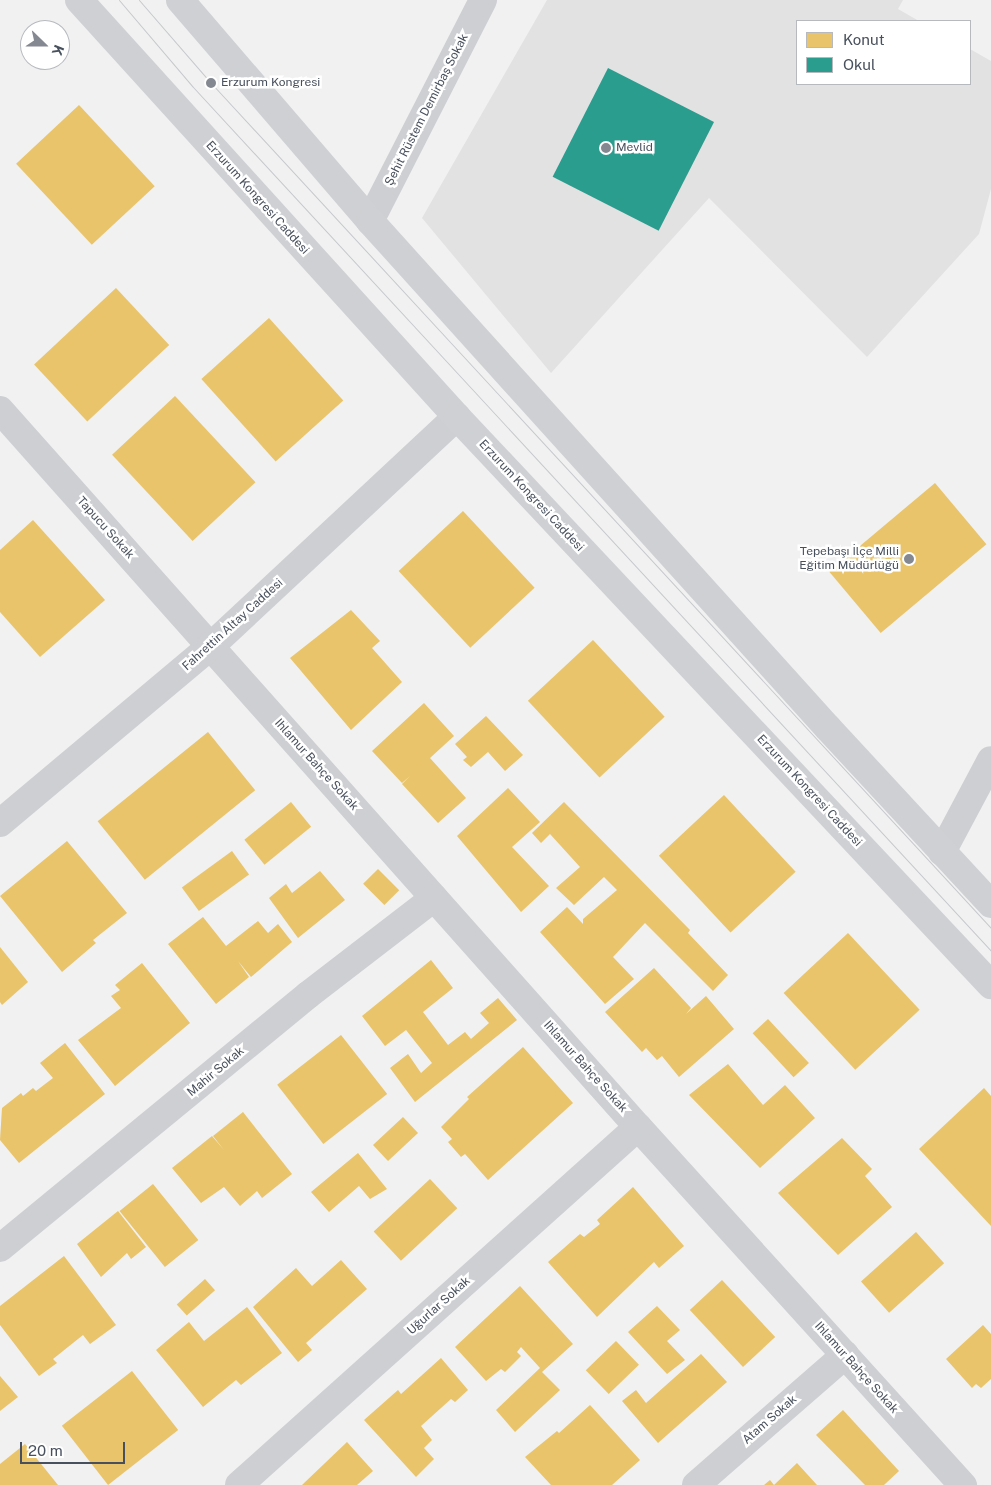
<!DOCTYPE html>
<html>
<head>
<meta charset="utf-8">
<style>
	body { margin:0 }
	#map { position:relative; width:991px; height:1485px; overflow:hidden; background:#f1f1f1; font-family:"Public Sans",sans-serif }
	div>[style] { position:absolute }
	[style*='--x'] { left:calc(var(--x)*1px); top:calc(var(--y)*1px); width:calc(var(--w)*1px); rotate:calc(var(--a)*1deg) }
	.education>* { inset:0; background:#e3e2e3 }
	.homes>* { inset:0; background:#e9c46a; transform-origin:0 0 }
	.schools>* { inset:0; background:#2a9d8f; transform-origin:0 0 }
	.street>* { height:28px; margin:-14px; padding:0 14px; transform-origin:14px; border-radius:14px; background:#cdcfd2 }
	.secondary>* { height:28px; margin:-14px; padding:0 14px; transform-origin:14px; border-radius:14px; background:#ced0d3 }
	.tram>* { height:1px; margin:-0.5px; padding:0 0.5px; transform-origin:0.5px; border-radius:0.5px; background:#c6c8cb }
	.dots>* { width:14px; height:14px; translate:-50% -50%; box-sizing:border-box; border:2px solid #fff; border-radius:50% }
	span { translate:-50% -50%; white-space:nowrap; text-align:center; line-height:1.15; -webkit-text-stroke:5px #fff; paint-order:stroke }
	.poi-label { font-size:12px; color:#48505d }
	.left { translate:0 -50%; text-align:left }
	.right { translate:-100% -50%; text-align:right }
	.street-label { font-size:12px; color:#48505d }
	.legend { position:absolute; left:796px; top:20px; width:175px; height:65px; box-sizing:border-box; background:#fff; border:1px solid #b6b9be; margin:0; padding:6px 9px; list-style:none; font-size:15px; color:#48505d }
	.legend li { display:flex; align-items:center; gap:10px; height:25px }
	.legend b { width:25px; border:1px solid #b6b9be }
	.north { position:absolute; left:20px; top:20px; width:50px; height:50px; box-sizing:border-box; background:#fff; border:1px solid #b6b9be; border-radius:50%; rotate:112deg; font-size:14px; font-weight:700; line-height:20px; text-align:center; color:#48505d }
	.north::after { content:''; display:block; margin:auto; width:18px; height:22px; background:#838891; clip-path:polygon(50% 0,100% 100%,50% 72%,0 100%) }
	.scale { position:absolute; left:20px; top:1442px; width:105px; height:22px; box-sizing:border-box; border:2px solid #48505d; border-top:0; padding-left:6px; font-size:15px; line-height:18px; white-space:nowrap; color:#48505d; -webkit-text-stroke:4px #fff; paint-order:stroke }
</style>
</head>
<body>
<div id="map">
	<div class="education">
		<div style="clip-path:polygon(547px 0,903px 0,898px 9px,919px 21px,797px 21px,797px 84px,970px 84px,970px 49px,991px 61px,991px 189px,979px 234px,867px 357px,709px 198px,551px 373px,422px 218px)"></div>
	</div>
	<div class="homes">
		<div style="left:79px;top:105px;width:111px;height:86px;rotate:47deg"></div>
		<div style="left:116px;top:288px;width:78px;height:112px;rotate:47deg"></div>
		<div style="left:269px;top:318px;width:111px;height:91px;rotate:48deg"></div>
		<div style="left:175px;top:396px;width:118px;height:86px;rotate:47deg"></div>
		<div style="left:935px;top:483px;width:80px;height:138px;rotate:50deg"></div>
		<div style="left:463px;top:511px;width:105px;height:88px;rotate:47deg"></div>
		<div style="clip-path:polygon(33px 520px,105px 600px,40px 657px,0 612px,0 550px)"></div>
		<div style="clip-path:polygon(351px 610px,380px 641px,372px 648px,402px 682px,351px 730px,290px 658px)"></div>
		<div style="left:593px;top:640px;width:105px;height:89px;rotate:47deg"></div>
		<div style="clip-path:polygon(424px 703px,454px 736px,430px 758px,466px 798px,438px 823px,402px 784px,410px 776px,402px 783px,372px 751px)"></div>
		<div style="clip-path:polygon(486px 716px,523px 755px,505px 771px,488px 752px,471px 767px,463px 760px,467px 757px,455px 744px)"></div>
		<div style="left:208px;top:732px;width:75px;height:142px;rotate:51deg"></div>
		<div style="clip-path:polygon(508px 788px,540px 822px,512px 847px,549px 886px,521px 912px,457px 836px)"></div>
		<div style="left:724px;top:795px;width:105px;height:89px;rotate:47deg"></div>
		<div style="left:291px;top:802px;width:32px;height:60px;rotate:51deg"></div>
		<div style="clip-path:polygon(564px 802px,690px 930px,688px 933px,728px 975px,713px 991px,645px 923px,613px 957px,634px 979px,605px 1004px,540px 932px,567px 907px,583px 924px,583px 919px,617px 890px,604px 877px,574px 905px,556px 888px,580px 867px,550px 834px,541px 843px,532px 833px)"></div>
		<div style="clip-path:polygon(67px 841px,127px 913px,93px 940px,96px 943px,62px 972px,0 896px)"></div>
		<div style="left:232px;top:851px;width:29px;height:62px;rotate:54deg"></div>
		<div style="left:378px;top:869px;width:30px;height:21px;rotate:45deg"></div>
		<div style="clip-path:polygon(320px 871px,345px 900px,298px 938px,269px 898px,286px 884px,292px 893px)"></div>
		<div style="clip-path:polygon(203px 917px,226px 946px,258px 921px,268px 933px,278px 924px,292px 942px,251px 977px,238px 961px,249px 977px,216px 1004px,168px 944px)"></div>
		<div style="left:848px;top:933px;width:105px;height:88px;rotate:47deg"></div>
		<div style="clip-path:polygon(0 947px,28px 982px,2px 1005px,0 1002px)"></div>
		<div style="clip-path:polygon(431px 960px,453px 988px,423px 1012px,448px 1045px,465px 1032px,471px 1039px,489px 1023px,480px 1013px,498px 998px,517px 1020px,415px 1102px,390px 1068px,408px 1054px,421px 1073px,432px 1063px,406px 1030px,385px 1046px,362px 1016px)"></div>
		<div style="clip-path:polygon(142px 963px,190px 1023px,115px 1086px,78px 1040px,121px 1008px,111px 996px,120px 990px,115px 985px)"></div>
		<div style="clip-path:polygon(654px 968px,691px 1008px,686px 1014px,706px 996px,734px 1029px,679px 1077px,662px 1056px,657px 1060px,646px 1048px,642px 1052px,605px 1012px)"></div>
		<div style="left:768px;top:1019px;width:60px;height:21px;rotate:47deg"></div>
		<div style="left:341px;top:1035px;width:75px;height:81px;rotate:52deg"></div>
		<div style="clip-path:polygon(65px 1043px,105px 1094px,19px 1163px,0 1140px,2px 1108px,21px 1093px,23px 1096px,33px 1088px,36px 1091px,53px 1078px,40px 1063px)"></div>
		<div style="clip-path:polygon(523px 1047px,573px 1103px,488px 1180px,465px 1154px,461px 1157px,448px 1142px,452px 1139px,441px 1127px,469px 1099px,467px 1097px)"></div>
		<div style="clip-path:polygon(728px 1064px,763px 1105px,785px 1085px,815px 1118px,760px 1168px,689px 1095px)"></div>
		<div style="clip-path:polygon(984px 1088px,991px 1096px,991px 1226px,919px 1149px)"></div>
		<div style="clip-path:polygon(243px 1112px,292px 1174px,262px 1198px,257px 1191px,240px 1206px,224px 1187px,201px 1203px,172px 1168px,212px 1136px,224px 1150px,213px 1136px)"></div>
		<div style="left:403px;top:1117px;width:22px;height:41px;rotate:47deg"></div>
		<div style="clip-path:polygon(842px 1138px,872px 1169px,865px 1176px,892px 1207px,838px 1255px,778px 1193px)"></div>
		<div style="clip-path:polygon(358px 1153px,387px 1189px,370px 1199px,359px 1186px,329px 1212px,311px 1192px)"></div>
		<div style="left:430px;top:1179px;width:40px;height:77px;rotate:47deg"></div>
		<div style="left:153px;top:1184px;width:72px;height:43px;rotate:51deg"></div>
		<div style="clip-path:polygon(633px 1187px,684px 1246px,659px 1268px,654px 1262px,597px 1317px,548px 1262px,580px 1234px,584px 1237px,600px 1224px,597px 1220px)"></div>
		<div style="clip-path:polygon(118px 1211px,146px 1247px,131px 1259px,127px 1253px,101px 1277px,77px 1244px)"></div>
		<div style="left:916px;top:1232px;width:42px;height:74px;rotate:48deg"></div>
		<div style="clip-path:polygon(64px 1256px,116px 1325px,90px 1344px,83px 1335px,53px 1359px,57px 1363px,39px 1376px,0 1325px,0 1306px)"></div>
		<div style="clip-path:polygon(341px 1260px,367px 1289px,306px 1343px,312px 1350px,298px 1362px,253px 1307px,296px 1268px,312px 1286px)"></div>
		<div style="left:205px;top:1279px;width:15px;height:38px;rotate:48deg"></div>
		<div style="left:722px;top:1280px;width:78px;height:44px;rotate:47deg"></div>
		<div style="clip-path:polygon(520px 1286px,573px 1344px,542px 1372px,560px 1390px,515px 1432px,496px 1410px,540px 1368px,521px 1347px,517px 1352px,521px 1356px,505px 1372px,501px 1369px,486px 1381px,455px 1347px)"></div>
		<div style="clip-path:polygon(657px 1306px,680px 1330px,667px 1341px,685px 1360px,667px 1374px,628px 1332px)"></div>
		<div style="clip-path:polygon(247px 1307px,282px 1353px,241px 1385px,236px 1380px,203px 1407px,156px 1350px,189px 1322px,204px 1341px)"></div>
		<div style="clip-path:polygon(983px 1325px,991px 1334px,991px 1379px,981px 1388px,976px 1384px,972px 1388px,946px 1359px)"></div>
		<div style="left:616px;top:1341px;width:33px;height:42px;rotate:46deg"></div>
		<div style="clip-path:polygon(701px 1354px,727px 1382px,658px 1443px,622px 1401px,636px 1390px,646px 1403px)"></div>
		<div style="clip-path:polygon(441px 1358px,468px 1390px,455px 1402px,451px 1399px,421px 1426px,432px 1440px,424px 1448px,434px 1459px,416px 1477px,364px 1420px,398px 1390px,401px 1394px)"></div>
		<div style="left:132px;top:1371px;width:75px;height:89px;rotate:52deg"></div>
		<div style="clip-path:polygon(0 1376px,18px 1397px,0 1411px)"></div>
		<div style="clip-path:polygon(590px 1405px,640px 1460px,612px 1485px,551px 1485px,525px 1457px,557px 1431px,559px 1433px)"></div>
		<div style="clip-path:polygon(843px 1410px,899px 1471px,884px 1485px,865px 1485px,816px 1435px)"></div>
		<div style="clip-path:polygon(347px 1442px,373px 1471px,357px 1485px,302px 1485px)"></div>
		<div style="clip-path:polygon(25px 1444px,58px 1485px,0 1485px,0 1464px)"></div>
		<div style="clip-path:polygon(797px 1463px,817px 1485px,764px 1485px,770px 1480px,774px 1485px)"></div>
	</div>
	<div class="schools">
		<div style="left:608px;top:68px;width:119px;height:122px;rotate:27deg"></div>
	</div>
	<div class="street">
		<div style="--x:370;--y:221;--w:248;--a:-62.9"></div>
		<div style="--x:0;--y:410;--w:960;--a:48.34"></div>
		<div style="--x:638;--y:1127;--w:484;--a:47.8"></div>
		<div style="--x:0;--y:823;--w:275;--a:-40"></div>
		<div style="--x:211;--y:646;--w:336;--a:-43"></div>
		<div style="--x:942;--y:852;--w:104;--a:-62"></div>
		<div style="--x:0;--y:1248;--w:399;--a:-39.4"></div>
		<div style="--x:308;--y:995;--w:159;--a:-37.6"></div>
		<div style="--x:239;--y:1485;--w:536;--a:-41.9"></div>
		<div style="--x:696;--y:1485;--w:198;--a:-41.1"></div>
	</div>
	<div class="secondary">
		<div style="--x:79;--y:0;--w:563;--a:47.81"></div>
		<div style="--x:457;--y:417;--w:780;--a:46.77"></div>
		<div style="--x:180;--y:0;--w:291;--a:49.3"></div>
		<div style="--x:370;--y:221;--w:683;--a:47.91"></div>
		<div style="--x:828;--y:728;--w:240;--a:47.2"></div>
	</div>
	<div class="tram">
		<div style="--x:119;--y:0;--w:114;--a:49.6"></div>
		<div style="--x:193;--y:87;--w:1176;--a:47.27"></div>
		<div style="--x:139;--y:0;--w:110;--a:49.1"></div>
		<div style="--x:211;--y:83;--w:1150;--a:47.29"></div>
	</div>
	<div class="dots">
		<div style="left:211px;top:83px;background:#838891"></div>
		<div style="left:606px;top:148px;background:#838891"></div>
		<div style="left:909px;top:559px;background:#838891"></div>
	</div>
	<div class="poi-label">
		<span class="left" style="left:221px;top:83px">Erzurum Kongresi</span>
		<span class="left" style="left:616px;top:148px">Mevlid</span>
		<span class="right" style="left:899px;top:559px">Tepebaşı İlçe Milli<br>Eğitim Müdürlüğü</span>
	</div>
	<div class="street-label">
		<span style="left:427px;top:110px;rotate:-63deg">Şehit Rüstem Demirbaş Sokak</span>
		<span style="left:257px;top:198px;rotate:48deg">Erzurum Kongresi Caddesi</span>
		<span style="left:531px;top:496px;rotate:47deg">Erzurum Kongresi Caddesi</span>
		<span style="left:105px;top:528px;rotate:48deg">Tapucu Sokak</span>
		<span style="left:233px;top:625px;rotate:-42deg">Fahrettin Altay Caddesi</span>
		<span style="left:316px;top:765px;rotate:48deg">Ihlamur Bahçe Sokak</span>
		<span style="left:809px;top:791px;rotate:47deg">Erzurum Kongresi Caddesi</span>
		<span style="left:585px;top:1067px;rotate:48deg">Ihlamur Bahçe Sokak</span>
		<span style="left:216px;top:1072px;rotate:-40deg">Mahir Sokak</span>
		<span style="left:439px;top:1306px;rotate:-42deg">Uğurlar Sokak</span>
		<span style="left:856px;top:1368px;rotate:48deg">Ihlamur Bahçe Sokak</span>
		<span style="left:770px;top:1420px;rotate:-41deg">Atam Sokak</span>
	</div>
	<ul class="legend">
	<li><b style="height:14px;background:#e9c46a"></b>Konut</li>
	<li><b style="height:14px;background:#2a9d8f"></b>Okul</li>
	</ul>
	<div class="north">K</div>
	<div class="scale">20 m</div>
</div>
</body>
</html>
